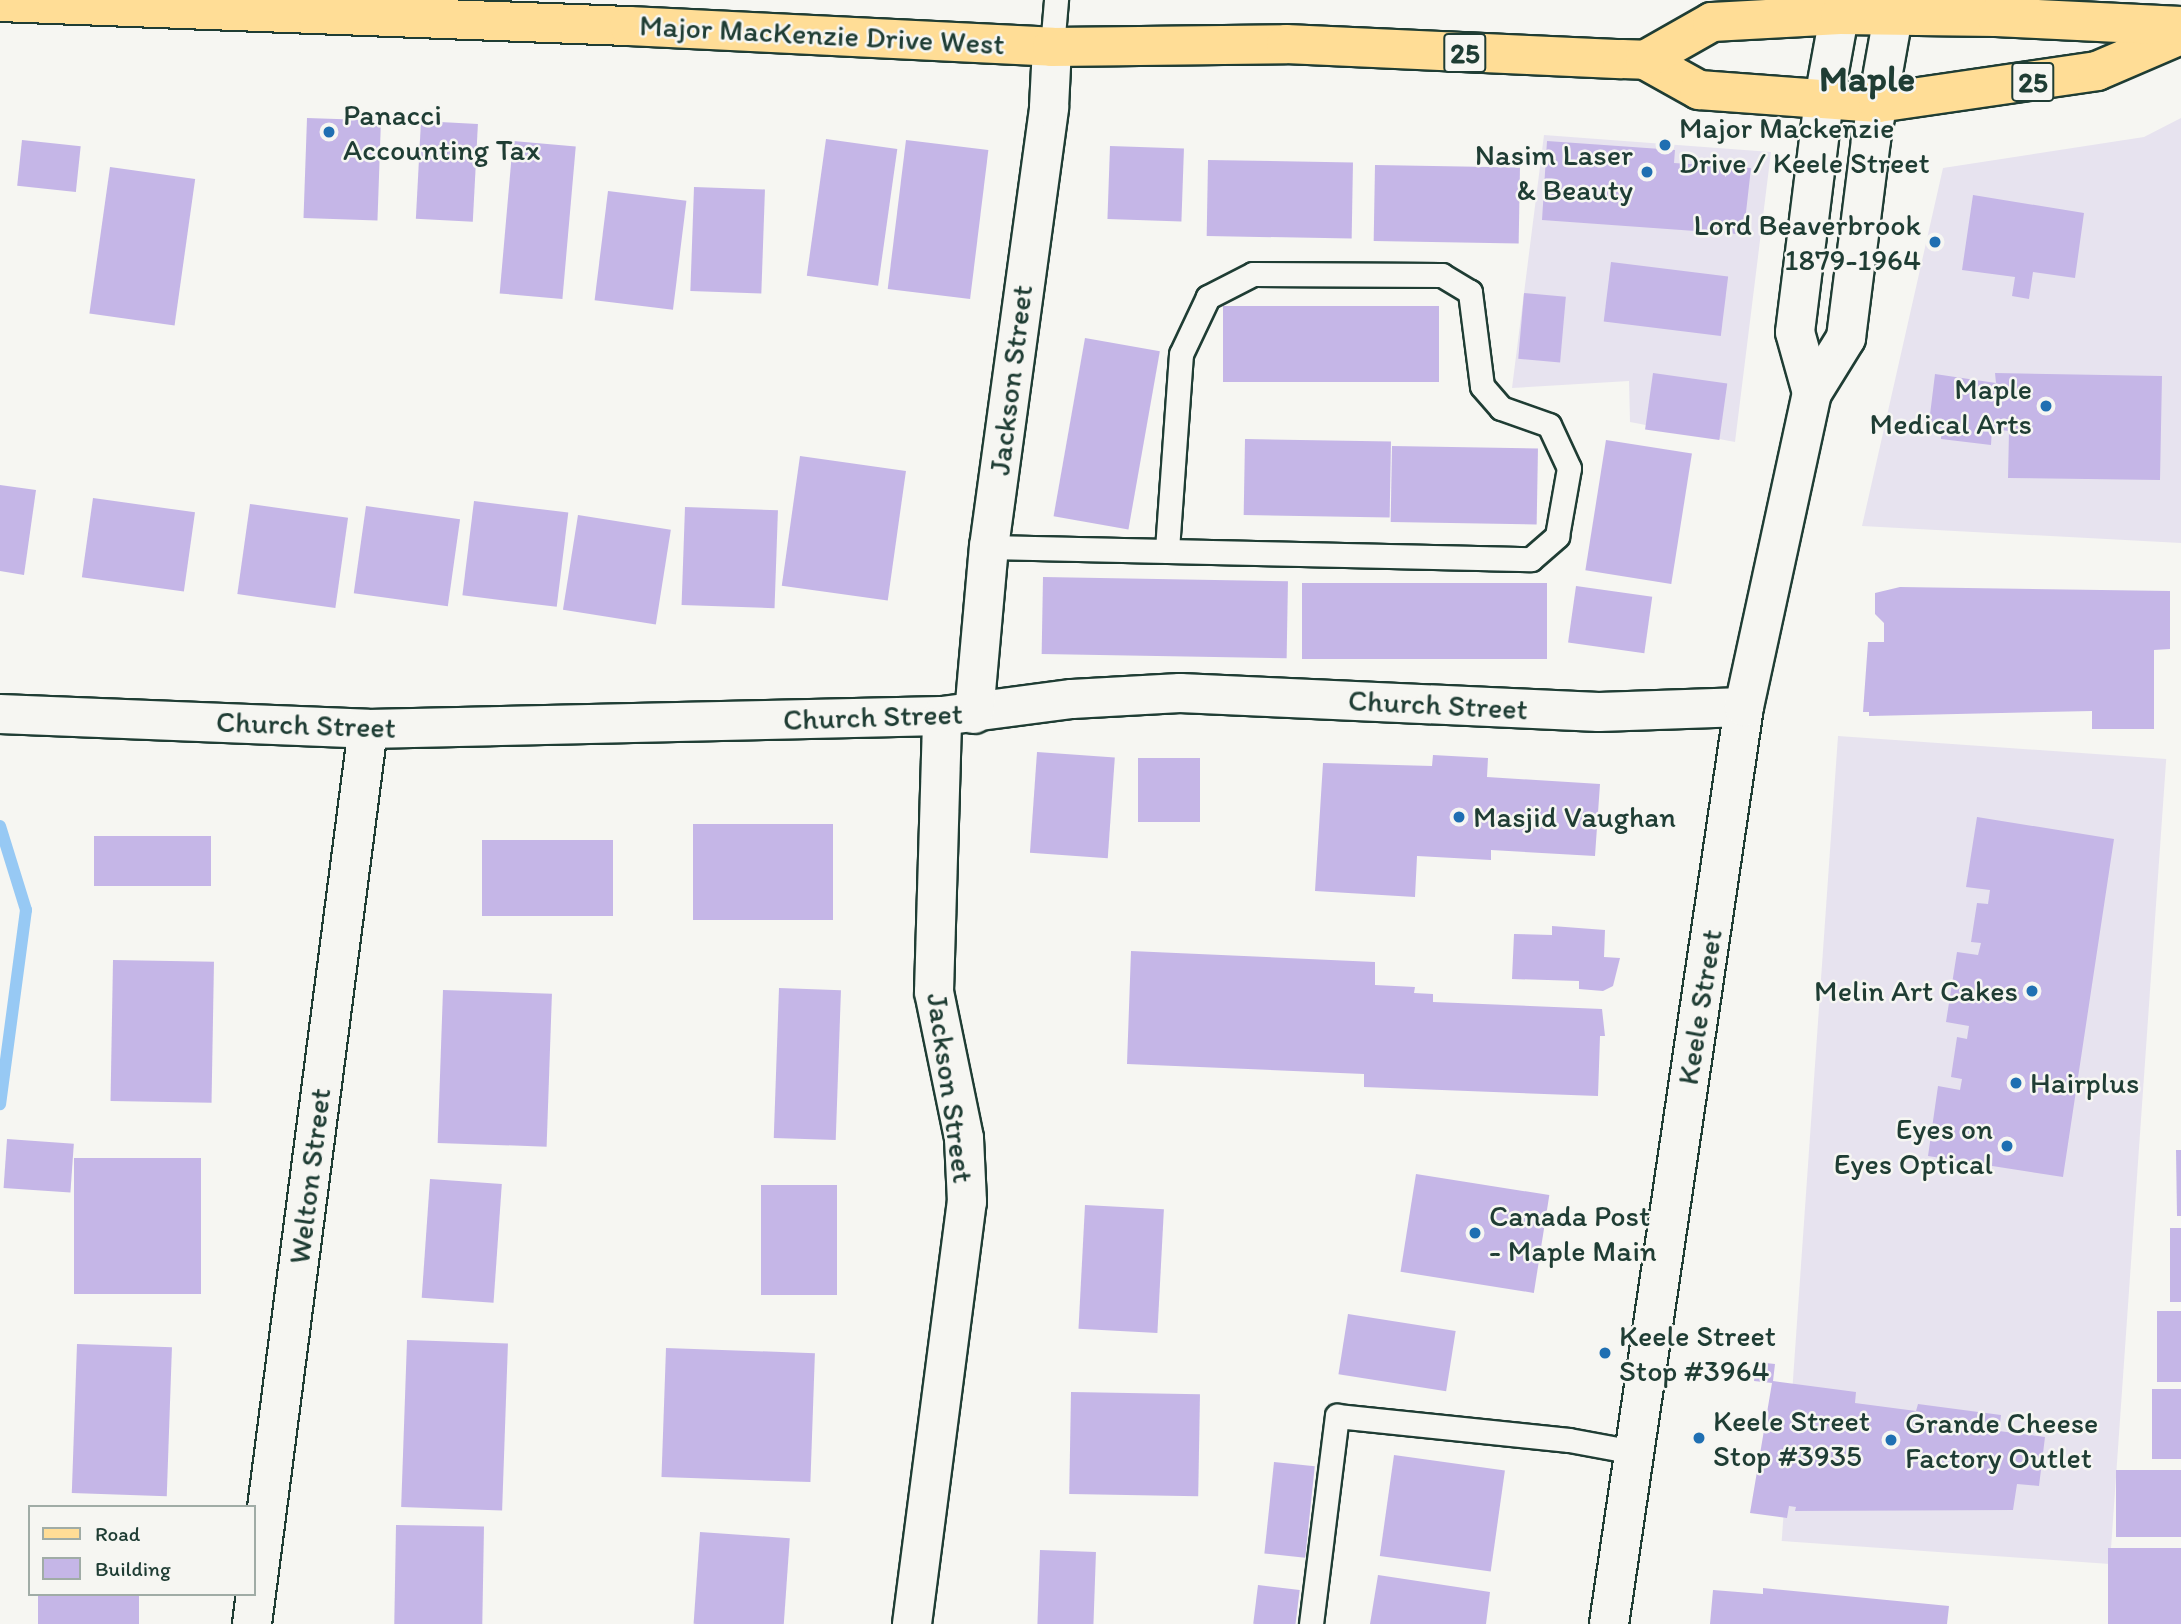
<!DOCTYPE html>
<html>
<head>
<meta charset="utf-8">
<style>
	body { margin:0 }
	#map { position:relative; width:2181px; height:1624px; overflow:hidden; background:#f6f6f2; font-family:Itim,sans-serif }
	div>[style] { position:absolute }
	[style*='--x'] { left:calc(var(--x)*1px); top:calc(var(--y)*1px); width:calc(var(--w)*1px); rotate:calc(var(--a)*1deg) }
	.built>* { inset:0; background:#e7e3ef; transform-origin:0 0 }
	.stream>* { height:12px; margin:-6px; padding:0 6px; transform-origin:6px; border-radius:6px; background:#97c9f4 }
	.building>* { inset:0; background:#c5b6e7; transform-origin:0 0 }
	.roads { filter:drop-shadow(2px 0 #1f3d34) drop-shadow(-2px 0 #1f3d34) drop-shadow(0 2px #1f3d34) drop-shadow(0 -2px #1f3d34) }
	.lane>* { height:23px; margin:-11.5px; padding:0 11.5px; transform-origin:11.5px; border-radius:11.5px; background:#f6f6f2 }
	.street>* { height:38px; margin:-19px; padding:0 19px; transform-origin:19px; border-radius:19px; background:#f6f6f2 }
	.secondary>* { height:38px; margin:-19px; padding:0 19px; transform-origin:19px; border-radius:19px; background:#f6f6f2 }
	.primary>* { height:38px; margin:-19px; padding:0 19px; transform-origin:19px; border-radius:19px; background:#ffdd96 }
	.dots>* { width:19px; height:19px; translate:-50% -50%; box-sizing:border-box; border:4px solid #f6f6f2; border-radius:50% }
	span { translate:-50% -50%; white-space:nowrap; text-align:center; line-height:1.15; -webkit-text-stroke:5px #f6f6f2; paint-order:stroke }
	.shield-label span { padding:2px 5px; background:#f6f6f2; border:2px solid; border-radius:5px; -webkit-text-stroke-width:0 }
	.shield-label { font-size:28px; color:#1f3d34; font-weight:700 }
	.street-label { font-size:30px; color:#1f3d34 }
	.poi-label { font-size:30px; color:#1f3d34 }
	.left { translate:0 -50%; text-align:left }
	.right { translate:-100% -50%; text-align:right }
	.district-label { font-size:37px; color:#1f3d34; font-weight:700 }
	.legend { position:absolute; left:28px; top:1505px; width:228px; height:91px; box-sizing:border-box; background:#f6f6f2; border:2px solid #a0aca6; margin:0; padding:9px 12px; list-style:none; font-size:21px; color:#1f3d34 }
	.legend li { display:flex; align-items:center; gap:14px; height:35px }
	.legend b { width:35px; border:2px solid #a0aca6 }
</style>
</head>
<body>
<div id="map">
	<div class="built">
		<div style="clip-path:polygon(2181px 118px,2181px 543px,1862px 526px,1943px 168px,2144px 137px)"></div>
		<div style="clip-path:polygon(1544px 135px,1771px 152px,1735px 442px,1630px 422px,1629px 381px,1512px 388px)"></div>
		<div style="left:1838px;top:736px;width:329px;height:807px;rotate:4deg"></div>
	</div>
	<div class="stream">
		<div style="--x:0;--y:826;--w:88;--a:72.8"></div>
		<div style="--x:26;--y:910;--w:196;--a:97.6"></div>
	</div>
	<div class="building">
		<div style="left:307px;top:118px;width:74px;height:100px;rotate:2deg"></div>
		<div style="left:421px;top:121px;width:57px;height:98px;rotate:3deg"></div>
		<div style="left:826px;top:139px;width:72px;height:138px;rotate:8deg"></div>
		<div style="left:22px;top:140px;width:59px;height:46px;rotate:6deg"></div>
		<div style="left:906px;top:140px;width:83px;height:150px;rotate:7deg"></div>
		<div style="left:513px;top:141px;width:63px;height:153px;rotate:5deg"></div>
		<div style="clip-path:polygon(1547px 141px,1675px 150px,1674px 163px,1751px 168px,1744px 230px,1737px 230px,1737px 234px,1542px 220px)"></div>
		<div style="left:1110px;top:146px;width:74px;height:73px;rotate:2deg"></div>
		<div style="left:1208px;top:160px;width:145px;height:76px;rotate:1deg"></div>
		<div style="left:1375px;top:165px;width:145px;height:76px;rotate:1deg"></div>
		<div style="left:110px;top:167px;width:86px;height:148px;rotate:8deg"></div>
		<div style="left:694px;top:187px;width:71px;height:104px;rotate:2deg"></div>
		<div style="left:608px;top:191px;width:79px;height:110px;rotate:7deg"></div>
		<div style="clip-path:polygon(1973px 195px,2084px 213px,2075px 278px,2033px 272px,2029px 299px,2012px 296px,2015px 277px,1962px 270px)"></div>
		<div style="left:1611px;top:262px;width:118px;height:60px;rotate:7deg"></div>
		<div style="left:1524px;top:293px;width:42px;height:66px;rotate:5deg"></div>
		<div style="left:1223px;top:306px;width:216px;height:76px"></div>
		<div style="left:1085px;top:338px;width:76px;height:181px;rotate:10deg"></div>
		<div style="left:1653px;top:373px;width:75px;height:57px;rotate:8deg"></div>
		<div style="clip-path:polygon(1995px 373px,2162px 376px,2160px 480px,2008px 478px,2009px 431px,1992px 429px,1991px 445px,1941px 439px,1941px 432px,1928px 431px,1935px 374px,1996px 383px)"></div>
		<div style="left:1245px;top:439px;width:146px;height:76px;rotate:1deg"></div>
		<div style="left:1606px;top:440px;width:87px;height:132px;rotate:9deg"></div>
		<div style="left:1392px;top:446px;width:146px;height:76px;rotate:1deg"></div>
		<div style="left:800px;top:456px;width:107px;height:131px;rotate:8deg"></div>
		<div style="clip-path:polygon(0 485px,36px 490px,24px 575px,0 571px)"></div>
		<div style="left:93px;top:498px;width:103px;height:80px;rotate:8deg"></div>
		<div style="left:474px;top:501px;width:95px;height:95px;rotate:7deg"></div>
		<div style="left:250px;top:504px;width:99px;height:91px;rotate:8deg"></div>
		<div style="left:366px;top:506px;width:95px;height:88px;rotate:8deg"></div>
		<div style="left:685px;top:507px;width:93px;height:98px;rotate:2deg"></div>
		<div style="left:578px;top:515px;width:94px;height:96px;rotate:9deg"></div>
		<div style="left:1043px;top:577px;width:245px;height:77px;rotate:1deg"></div>
		<div style="left:1302px;top:583px;width:245px;height:76px"></div>
		<div style="left:1576px;top:586px;width:77px;height:57px;rotate:8deg"></div>
		<div style="clip-path:polygon(1900px 587px,2170px 591px,2170px 649px,2154px 650px,2154px 729px,2092px 729px,2092px 711px,1869px 716px,1869px 712px,1863px 712px,1868px 642px,1884px 642px,1884px 623px,1875px 614px,1875px 593px)"></div>
		<div style="left:1037px;top:752px;width:78px;height:101px;rotate:4deg"></div>
		<div style="clip-path:polygon(1433px 755px,1488px 758px,1487px 777px,1600px 784px,1595px 856px,1491px 850px,1491px 860px,1417px 856px,1415px 897px,1315px 891px,1323px 763px,1432px 766px)"></div>
		<div style="left:1138px;top:758px;width:62px;height:64px"></div>
		<div style="clip-path:polygon(1977px 817px,2114px 839px,2063px 1177px,1928px 1156px,1938px 1086px,1960px 1090px,1962px 1079px,1951px 1077px,1957px 1037px,1967px 1039px,1969px 1026px,1946px 1022px,1957px 952px,1978px 955px,1981px 943px,1971px 942px,1977px 903px,1988px 904px,1990px 890px,1966px 887px)"></div>
		<div style="left:833px;top:824px;width:96px;height:140px;rotate:90deg"></div>
		<div style="left:94px;top:836px;width:117px;height:50px"></div>
		<div style="left:482px;top:840px;width:131px;height:76px"></div>
		<div style="clip-path:polygon(1552px 926px,1605px 930px,1604px 957px,1620px 958px,1613px 986px,1603px 991px,1579px 989px,1579px 981px,1512px 979px,1514px 934px,1552px 935px)"></div>
		<div style="clip-path:polygon(1131px 951px,1375px 962px,1375px 985px,1415px 987px,1414px 993px,1433px 994px,1433px 1002px,1602px 1009px,1605px 1036px,1600px 1036px,1598px 1096px,1364px 1087px,1364px 1074px,1127px 1064px)"></div>
		<div style="left:113px;top:960px;width:101px;height:141px;rotate:1deg"></div>
		<div style="left:779px;top:988px;width:62px;height:150px;rotate:2deg"></div>
		<div style="left:443px;top:990px;width:109px;height:153px;rotate:2deg"></div>
		<div style="left:7px;top:1139px;width:67px;height:49px;rotate:4deg"></div>
		<div style="clip-path:polygon(2176px 1150px,2181px 1150px,2181px 1216px,2177px 1216px)"></div>
		<div style="left:74px;top:1158px;width:127px;height:136px"></div>
		<div style="left:1416px;top:1174px;width:135px;height:99px;rotate:9deg"></div>
		<div style="left:430px;top:1179px;width:72px;height:119px;rotate:4deg"></div>
		<div style="left:761px;top:1185px;width:76px;height:110px"></div>
		<div style="left:1085px;top:1205px;width:79px;height:124px;rotate:3deg"></div>
		<div style="left:2170px;top:1228px;width:11px;height:74px"></div>
		<div style="left:2157px;top:1311px;width:24px;height:71px"></div>
		<div style="left:1348px;top:1314px;width:109px;height:61px;rotate:9deg"></div>
		<div style="left:407px;top:1340px;width:101px;height:167px;rotate:2deg"></div>
		<div style="left:77px;top:1344px;width:95px;height:149px;rotate:2deg"></div>
		<div style="left:666px;top:1348px;width:149px;height:129px;rotate:2deg"></div>
		<div style="clip-path:polygon(1756px 1362px,1775px 1364px,1773px 1381px,1856px 1392px,1855px 1403px,1916px 1411px,1918px 1404px,2001px 1415px,1999px 1431px,2045px 1437px,2039px 1486px,2017px 1484px,2013px 1510px,1795px 1511px,1796px 1507px,1789px 1506px,1787px 1518px,1750px 1513px,1772px 1383px,1754px 1381px)"></div>
		<div style="left:2152px;top:1389px;width:29px;height:70px"></div>
		<div style="left:1071px;top:1392px;width:129px;height:102px;rotate:1deg"></div>
		<div style="left:1394px;top:1455px;width:112px;height:102px;rotate:8deg"></div>
		<div style="left:1274px;top:1462px;width:41px;height:92px;rotate:6deg"></div>
		<div style="left:2181px;top:1470px;width:67px;height:65px;rotate:90deg"></div>
		<div style="left:396px;top:1525px;width:88px;height:99px;rotate:1deg"></div>
		<div style="left:700px;top:1532px;width:90px;height:92px;rotate:4deg"></div>
		<div style="left:2181px;top:1548px;width:76px;height:73px;rotate:90deg"></div>
		<div style="left:1040px;top:1550px;width:56px;height:74px;rotate:2deg"></div>
		<div style="clip-path:polygon(1378px 1575px,1490px 1592px,1486px 1624px,1370px 1624px)"></div>
		<div style="left:1258px;top:1585px;width:42px;height:39px;rotate:7deg"></div>
		<div style="clip-path:polygon(1763px 1588px,1949px 1606px,1947px 1624px,1710px 1624px,1713px 1590px,1763px 1594px)"></div>
		<div style="left:38px;top:1594px;width:101px;height:30px"></div>
	</div>
	<div class="roads">
		<div class="lane">
			<div style="--x:1052;--y:47;--w:47;--a:-85.1"></div>
			<div style="--x:989;--y:547;--w:178;--a:1.3"></div>
			<div style="--x:1167;--y:551;--w:364;--a:1.3"></div>
			<div style="--x:1531;--y:559;--w:35;--a:-41"></div>
			<div style="--x:1557;--y:536;--w:69;--a:-80"></div>
			<div style="--x:1569;--y:468;--w:47;--a:-114.9"></div>
			<div style="--x:1549;--y:425;--w:51;--a:-160.5"></div>
			<div style="--x:1501;--y:408;--w:29;--a:-131"></div>
			<div style="--x:1482;--y:386;--w:95;--a:-97.3"></div>
			<div style="--x:1470;--y:292;--w:33;--a:-149"></div>
			<div style="--x:1442;--y:275;--w:189;--a:-179.7"></div>
			<div style="--x:1253;--y:274;--w:51;--a:152.9"></div>
			<div style="--x:1208;--y:297;--w:63;--a:115.3"></div>
			<div style="--x:1181;--y:354;--w:197;--a:94.1"></div>
			<div style="--x:1311;--y:1624;--w:210;--a:-82.9"></div>
			<div style="--x:1337;--y:1416;--w:233;--a:5.9"></div>
			<div style="--x:1569;--y:1440;--w:66;--a:10.5"></div>
		</div>
		<div class="street">
			<div style="--x:0;--y:714;--w:368;--a:2.3"></div>
			<div style="--x:368;--y:729;--w:574;--a:-1.3"></div>
			<div style="--x:942;--y:716;--w:131;--a:-7.5"></div>
			<div style="--x:1072;--y:699;--w:108;--a:-3.2"></div>
			<div style="--x:1180;--y:693;--w:419;--a:2.6"></div>
			<div style="--x:1599;--y:712;--w:145;--a:-2"></div>
			<div style="--x:974;--y:714;--w:168;--a:-84.9"></div>
			<div style="--x:989;--y:547;--w:444;--a:-82.2"></div>
			<div style="--x:1049;--y:107;--w:60;--a:-87.1"></div>
			<div style="--x:252;--y:1624;--w:902;--a:-82.62"></div>
			<div style="--x:912;--y:1624;--w:426;--a:-82.6"></div>
			<div style="--x:967;--y:1202;--w:64;--a:-92.7"></div>
			<div style="--x:964;--y:1138;--w:149;--a:-101.6"></div>
			<div style="--x:934;--y:992;--w:276;--a:-88.3"></div>
		</div>
		<div class="secondary">
			<div style="--x:1812;--y:393;--w:63;--a:-105.6"></div>
			<div style="--x:1795;--y:332;--w:235;--a:-82.9"></div>
			<div style="--x:1824;--y:99;--w:101;--a:-79.7"></div>
			<div style="--x:1609;--y:1624;--w:927;--a:-81.63"></div>
			<div style="--x:1744;--y:707;--w:321;--a:-77.8"></div>
			<div style="--x:1812;--y:393;--w:65;--a:-58.3"></div>
			<div style="--x:1846;--y:338;--w:200;--a:-82.8"></div>
			<div style="--x:1871;--y:140;--w:142;--a:-79.9"></div>
		</div>
		<div class="primary">
			<div style="--x:0;--y:2;--w:629;--a:2.19"></div>
			<div style="--x:629;--y:26;--w:424;--a:2.8"></div>
			<div style="--x:1052;--y:47;--w:234;--a:-0.7"></div>
			<div style="--x:1286;--y:44;--w:336;--a:2.6"></div>
			<div style="--x:1622;--y:59;--w:23;--a:2"></div>
			<div style="--x:1645;--y:60;--w:62;--a:29.1"></div>
			<div style="--x:1699;--y:90;--w:179;--a:4.2"></div>
			<div style="--x:1878;--y:103;--w:221;--a:-8.3"></div>
			<div style="--x:2097;--y:71;--w:91;--a:-23.2"></div>
			<div style="--x:1645;--y:60;--w:77;--a:-29.6"></div>
			<div style="--x:1712;--y:22;--w:128;--a:-3.1"></div>
			<div style="--x:1840;--y:15;--w:156;--a:0.7"></div>
			<div style="--x:1996;--y:17;--w:185;--a:2.8"></div>
		</div>
	</div>
	<div class="dots">
		<div style="left:329px;top:132px;background:#1f6fb2"></div>
		<div style="left:1665px;top:145px;background:#1f6fb2"></div>
		<div style="left:1647px;top:172px;background:#1f6fb2"></div>
		<div style="left:1935px;top:242px;background:#1f6fb2"></div>
		<div style="left:2046px;top:406px;background:#1f6fb2"></div>
		<div style="left:1459px;top:817px;background:#1f6fb2"></div>
		<div style="left:2032px;top:991px;background:#1f6fb2"></div>
		<div style="left:2016px;top:1083px;background:#1f6fb2"></div>
		<div style="left:2007px;top:1146px;background:#1f6fb2"></div>
		<div style="left:1475px;top:1233px;background:#1f6fb2"></div>
		<div style="left:1605px;top:1353px;background:#1f6fb2"></div>
		<div style="left:1699px;top:1438px;background:#1f6fb2"></div>
		<div style="left:1891px;top:1440px;background:#1f6fb2"></div>
	</div>
	<div class="shield-label">
		<span style="left:1465px;top:53px">25</span>
		<span style="left:2033px;top:82px">25</span>
	</div>
	<div class="street-label">
		<span style="left:822px;top:35px;rotate:3deg">Major MacKenzie Drive West</span>
		<span style="left:1011px;top:380px;rotate:-83deg">Jackson Street</span>
		<span style="left:1438px;top:705px;rotate:3deg">Church Street</span>
		<span style="left:873px;top:717px;rotate:-2deg">Church Street</span>
		<span style="left:306px;top:725px;rotate:2deg">Church Street</span>
		<span style="left:1700px;top:1007px;rotate:-81deg">Keele Street</span>
		<span style="left:950px;top:1088px;rotate:82deg">Jackson Street</span>
		<span style="left:310px;top:1176px;rotate:-83deg">Welton Street</span>
	</div>
	<div class="poi-label">
		<span class="left" style="left:343px;top:132px">Panacci<br>Accounting Tax</span>
		<span class="left" style="left:1679px;top:145px">Major Mackenzie<br>Drive / Keele Street</span>
		<span class="right" style="left:1633px;top:172px">Nasim Laser<br>&amp; Beauty</span>
		<span class="right" style="left:1921px;top:242px">Lord Beaverbrook<br>1879-1964</span>
		<span class="right" style="left:2032px;top:406px">Maple<br>Medical Arts</span>
		<span class="left" style="left:1473px;top:817px">Masjid Vaughan</span>
		<span class="right" style="left:2018px;top:991px">Melin Art Cakes</span>
		<span class="left" style="left:2030px;top:1083px">Hairplus</span>
		<span class="right" style="left:1993px;top:1146px">Eyes on<br>Eyes Optical</span>
		<span class="left" style="left:1489px;top:1233px">Canada Post<br>- Maple Main</span>
		<span class="left" style="left:1619px;top:1353px">Keele Street<br>Stop #3964</span>
		<span class="left" style="left:1713px;top:1438px">Keele Street<br>Stop #3935</span>
		<span class="left" style="left:1905px;top:1440px">Grande Cheese<br>Factory Outlet</span>
	</div>
	<div class="district-label">
		<span style="left:1867px;top:78px">Maple</span>
	</div>
	<ul class="legend">
	<li><b style="height:9px;background:#ffdd96"></b>Road</li>
	<li><b style="height:19px;background:#c5b6e7"></b>Building</li>
	</ul>
</div>
</body>
</html>
